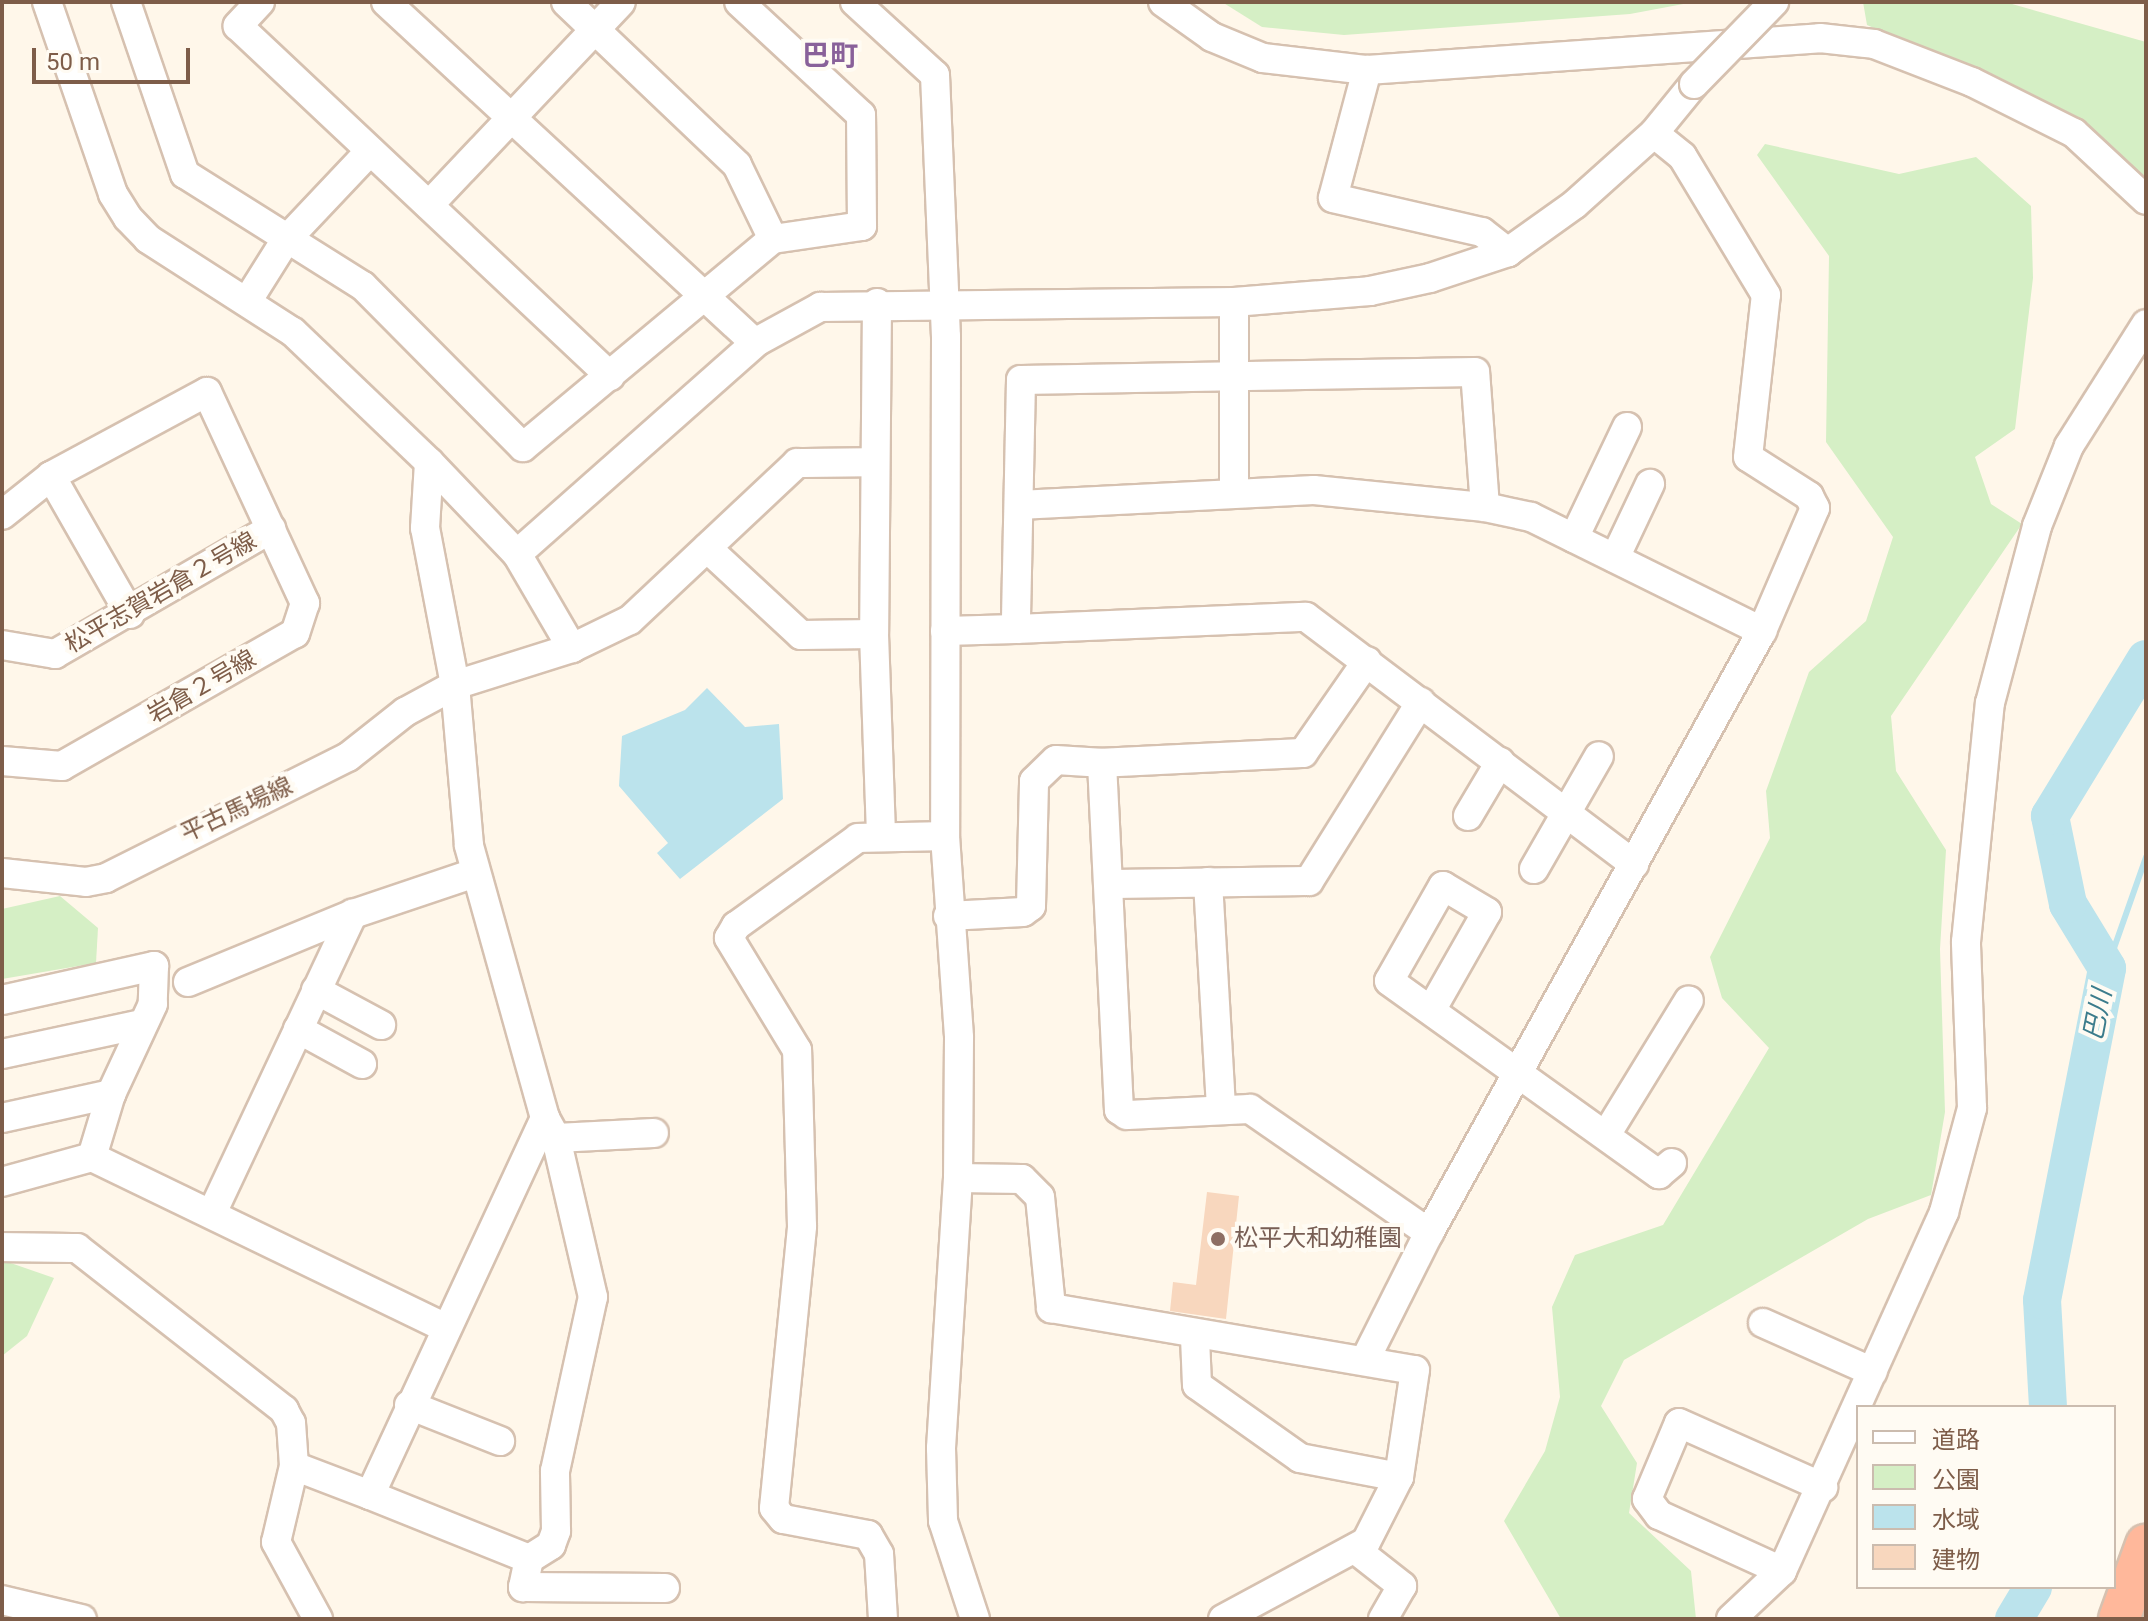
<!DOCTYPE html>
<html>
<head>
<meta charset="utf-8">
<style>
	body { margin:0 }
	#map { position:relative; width:2148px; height:1621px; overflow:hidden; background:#fff7ea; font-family:Roboto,"Noto Sans JP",sans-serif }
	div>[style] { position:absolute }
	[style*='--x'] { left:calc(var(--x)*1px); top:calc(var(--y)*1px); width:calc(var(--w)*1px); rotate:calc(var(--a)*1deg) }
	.green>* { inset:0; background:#d5efc5 }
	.water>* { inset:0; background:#bbe3ec }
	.stream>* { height:6px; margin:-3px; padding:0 3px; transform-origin:3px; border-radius:3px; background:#bbe3ec }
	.river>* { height:38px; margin:-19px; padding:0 19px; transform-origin:19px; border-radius:19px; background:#bbe3ec }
	.building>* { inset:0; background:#f8d7be }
	.roads { filter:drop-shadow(2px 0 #d6c1b0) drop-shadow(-2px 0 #d6c1b0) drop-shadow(0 2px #d6c1b0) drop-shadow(0 -2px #d6c1b0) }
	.minor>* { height:28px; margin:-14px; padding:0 14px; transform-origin:14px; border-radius:14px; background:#fff }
	.highway>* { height:40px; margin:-20px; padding:0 20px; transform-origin:20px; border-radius:20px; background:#ffb89b }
	.bridges { filter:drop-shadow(2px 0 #d6c1b0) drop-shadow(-2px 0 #d6c1b0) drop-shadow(0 2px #d6c1b0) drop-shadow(0 -2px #d6c1b0) }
	.minor-bridge>* { height:28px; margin:-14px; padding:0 14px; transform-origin:14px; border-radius:14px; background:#fff }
	.dots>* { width:22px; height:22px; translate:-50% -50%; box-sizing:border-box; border:4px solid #fffbf3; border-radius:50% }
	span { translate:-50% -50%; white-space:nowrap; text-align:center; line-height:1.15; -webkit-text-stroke:8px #fffbf3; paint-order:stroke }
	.street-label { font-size:24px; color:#7e5d49 }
	.education-label { font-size:24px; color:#785e54 }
	.left { translate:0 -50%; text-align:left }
	.water-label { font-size:26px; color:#3c7c8c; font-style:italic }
	.quarter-label { font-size:28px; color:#89619a; font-weight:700 }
	.frame { position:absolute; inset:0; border:4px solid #7e5d49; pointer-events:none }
	.legend { position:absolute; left:1856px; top:1405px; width:260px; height:184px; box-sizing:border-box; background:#fffbf3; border:2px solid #cbbcaf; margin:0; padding:10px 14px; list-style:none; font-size:24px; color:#7e5d49 }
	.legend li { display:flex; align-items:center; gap:16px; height:40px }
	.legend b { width:40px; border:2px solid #cbbcaf }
	.scale { position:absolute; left:32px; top:48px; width:158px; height:36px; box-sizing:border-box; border:4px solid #7e5d49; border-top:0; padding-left:10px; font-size:24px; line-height:28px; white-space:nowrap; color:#7e5d49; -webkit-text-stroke:6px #fffbf3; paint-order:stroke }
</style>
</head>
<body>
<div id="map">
	<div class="green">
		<div style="clip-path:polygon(1222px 2px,1694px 2px,1630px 14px,1344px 35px,1262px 27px)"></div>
		<div style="clip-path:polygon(1863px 2px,2005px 2px,2146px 42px,2146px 182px,1967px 68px,1867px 25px)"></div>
		<div style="clip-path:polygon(1765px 144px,1899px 174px,1976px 157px,2031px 206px,2033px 278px,2015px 429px,1975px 457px,1991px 504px,2022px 524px,1891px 716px,1896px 771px,1946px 850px,1940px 949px,1945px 1112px,1931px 1195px,1868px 1219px,1624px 1360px,1601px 1406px,1637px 1463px,1629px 1513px,1691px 1571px,1696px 1619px,1561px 1619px,1504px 1521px,1545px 1451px,1560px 1397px,1552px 1307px,1575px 1255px,1663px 1225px,1769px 1048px,1722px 998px,1710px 957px,1770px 838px,1766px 791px,1809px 672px,1866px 621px,1893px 537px,1826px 442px,1829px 256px,1757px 155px)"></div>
		<div style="clip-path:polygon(60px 896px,98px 928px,96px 963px,2px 979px,2px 909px)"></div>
		<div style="clip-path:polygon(2px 1260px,54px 1278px,27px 1336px,2px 1356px)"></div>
	</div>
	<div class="water">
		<div style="clip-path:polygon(707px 688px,745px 727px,779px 724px,783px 799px,680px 879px,657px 853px,668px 843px,619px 786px,622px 736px,685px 710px)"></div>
	</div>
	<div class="stream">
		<div style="--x:2107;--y:968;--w:118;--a:-70.6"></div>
	</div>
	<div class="river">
		<div style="--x:2048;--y:1407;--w:107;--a:-93.2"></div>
		<div style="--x:2042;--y:1300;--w:338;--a:-78.9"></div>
		<div style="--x:2107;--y:968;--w:75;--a:-121.4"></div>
		<div style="--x:2068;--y:904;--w:90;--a:-101.6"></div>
		<div style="--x:2050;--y:816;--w:184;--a:-58.6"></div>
		<div style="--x:2014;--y:1619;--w:37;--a:-59"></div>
	</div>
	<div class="building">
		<div style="clip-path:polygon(1207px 1192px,1239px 1196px,1226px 1319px,1170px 1311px,1173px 1282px,1196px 1285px)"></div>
	</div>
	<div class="roads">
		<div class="minor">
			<div style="--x:47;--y:2;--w:203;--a:71"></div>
			<div style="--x:113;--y:194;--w:28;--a:58"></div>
			<div style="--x:128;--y:218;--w:29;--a:46"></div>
			<div style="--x:148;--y:239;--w:172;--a:32.7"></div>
			<div style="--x:293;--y:332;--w:188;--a:43.7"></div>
			<div style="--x:429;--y:462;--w:127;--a:46.3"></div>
			<div style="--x:517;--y:554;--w:109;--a:59.7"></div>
			<div style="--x:126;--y:2;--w:182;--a:71.1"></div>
			<div style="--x:185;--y:174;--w:210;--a:32.2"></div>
			<div style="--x:363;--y:286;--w:227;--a:45.2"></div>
			<div style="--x:523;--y:447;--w:325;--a:-39.8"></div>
			<div style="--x:773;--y:239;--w:90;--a:-8.3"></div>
			<div style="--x:862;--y:226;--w:111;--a:-90.5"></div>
			<div style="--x:861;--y:115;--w:166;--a:-137.2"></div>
			<div style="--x:260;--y:2;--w:33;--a:133"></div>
			<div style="--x:238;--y:26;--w:511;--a:43.25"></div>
			<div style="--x:386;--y:2;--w:502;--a:42.74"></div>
			<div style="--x:566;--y:2;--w:236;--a:43.6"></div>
			<div style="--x:737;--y:165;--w:82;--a:64.1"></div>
			<div style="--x:855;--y:2;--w:108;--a:42.4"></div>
			<div style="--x:935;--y:75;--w:262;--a:87.6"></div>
			<div style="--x:946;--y:337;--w:499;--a:90.1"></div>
			<div style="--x:945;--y:836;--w:202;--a:86"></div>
			<div style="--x:959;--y:1038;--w:140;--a:90.4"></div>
			<div style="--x:958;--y:1178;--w:271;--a:93.6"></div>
			<div style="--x:941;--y:1448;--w:73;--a:88.4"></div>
			<div style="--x:943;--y:1521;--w:103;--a:71.9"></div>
			<div style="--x:1163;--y:2;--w:60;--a:35.5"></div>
			<div style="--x:1212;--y:37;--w:55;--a:22.4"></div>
			<div style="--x:1263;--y:58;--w:105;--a:6.6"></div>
			<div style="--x:1367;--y:70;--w:454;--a:-4"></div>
			<div style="--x:1820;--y:38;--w:54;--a:6.3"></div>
			<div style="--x:1874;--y:44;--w:105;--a:21.2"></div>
			<div style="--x:1972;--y:82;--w:114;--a:26.6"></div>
			<div style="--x:2074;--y:133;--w:98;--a:42.9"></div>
			<div style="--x:1367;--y:70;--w:132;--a:104.9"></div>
			<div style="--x:1333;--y:198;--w:153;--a:12.9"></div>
			<div style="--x:1482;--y:232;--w:33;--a:38"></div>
			<div style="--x:429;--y:205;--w:279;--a:-46.6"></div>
			<div style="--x:248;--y:300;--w:70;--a:-57.9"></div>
			<div style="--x:285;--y:241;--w:124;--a:-46.6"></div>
			<div style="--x:1234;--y:302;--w:191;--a:90"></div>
			<div style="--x:877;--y:303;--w:331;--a:90.5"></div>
			<div style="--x:874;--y:634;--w:201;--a:88"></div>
			<div style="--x:51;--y:476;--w:159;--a:60.2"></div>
			<div style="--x:1019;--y:505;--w:295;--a:-2.9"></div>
			<div style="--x:1314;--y:490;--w:172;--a:5.7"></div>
			<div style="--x:1485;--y:507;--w:47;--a:12.3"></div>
			<div style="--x:1531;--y:517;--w:258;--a:26.3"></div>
			<div style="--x:1485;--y:507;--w:135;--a:-94.2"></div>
			<div style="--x:1475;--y:372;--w:454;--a:179"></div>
			<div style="--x:1021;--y:380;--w:249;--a:91.2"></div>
			<div style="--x:1016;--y:629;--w:290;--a:-2.4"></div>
			<div style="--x:1306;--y:617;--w:411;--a:37"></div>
			<div style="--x:2;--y:515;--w:63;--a:-38.5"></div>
			<div style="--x:51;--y:476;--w:177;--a:-28.3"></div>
			<div style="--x:207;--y:392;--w:233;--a:65.1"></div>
			<div style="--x:305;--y:603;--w:32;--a:108"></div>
			<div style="--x:295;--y:633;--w:268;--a:150.3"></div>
			<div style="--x:62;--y:766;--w:60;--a:-175.2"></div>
			<div style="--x:1574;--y:538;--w:123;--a:-64.5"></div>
			<div style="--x:707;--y:548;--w:128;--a:42.8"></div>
			<div style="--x:801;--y:635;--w:73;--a:-0.8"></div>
			<div style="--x:517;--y:554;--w:322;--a:-41.5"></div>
			<div style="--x:758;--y:341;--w:71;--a:-28.7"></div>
			<div style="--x:820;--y:307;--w:414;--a:-0.7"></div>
			<div style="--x:1234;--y:302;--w:136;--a:-4.6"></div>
			<div style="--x:1370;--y:291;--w:61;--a:-12.2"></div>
			<div style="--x:1430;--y:278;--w:82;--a:-18.4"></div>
			<div style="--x:1508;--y:252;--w:82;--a:-35.6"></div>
			<div style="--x:1575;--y:204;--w:106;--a:-41.9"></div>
			<div style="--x:1654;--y:133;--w:63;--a:-50.8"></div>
			<div style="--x:1615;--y:558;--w:82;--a:-64.7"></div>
			<div style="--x:945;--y:631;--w:71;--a:-1.6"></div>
			<div style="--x:2;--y:645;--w:54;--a:9.6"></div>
			<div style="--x:55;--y:654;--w:250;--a:-30.1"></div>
			<div style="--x:1367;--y:661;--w:112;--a:124.8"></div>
			<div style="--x:1303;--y:753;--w:201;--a:177.2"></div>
			<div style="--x:1102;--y:763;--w:347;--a:87.2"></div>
			<div style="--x:1119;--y:1110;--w:9;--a:32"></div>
			<div style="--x:1127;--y:1115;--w:123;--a:-2.8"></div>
			<div style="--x:1250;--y:1109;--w:218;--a:34.7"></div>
			<div style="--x:1468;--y:816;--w:63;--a:-59.3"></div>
			<div style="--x:1534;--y:869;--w:130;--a:-60.1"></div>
			<div style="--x:2;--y:873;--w:84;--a:6.1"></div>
			<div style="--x:86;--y:882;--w:20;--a:-11"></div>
			<div style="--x:106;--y:878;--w:271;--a:-26.6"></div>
			<div style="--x:348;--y:757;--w:73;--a:-38.3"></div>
			<div style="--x:405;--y:712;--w:57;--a:-28.4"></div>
			<div style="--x:455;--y:685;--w:123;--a:-17.5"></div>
			<div style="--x:572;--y:648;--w:64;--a:-25.8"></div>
			<div style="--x:630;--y:620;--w:229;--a:-43.2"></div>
			<div style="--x:797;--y:463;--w:77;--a:-0.7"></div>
			<div style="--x:1208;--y:882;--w:228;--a:86.7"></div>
			<div style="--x:1112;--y:884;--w:197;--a:-0.9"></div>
			<div style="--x:1309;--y:881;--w:211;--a:-58"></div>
			<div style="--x:948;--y:916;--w:75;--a:-3.1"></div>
			<div style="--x:1023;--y:912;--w:10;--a:-37"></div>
			<div style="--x:1031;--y:906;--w:125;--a:-88.6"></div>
			<div style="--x:1034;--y:781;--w:30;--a:-44"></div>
			<div style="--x:1056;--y:760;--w:48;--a:3.6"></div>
			<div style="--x:188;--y:982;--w:178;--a:-22.4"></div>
			<div style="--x:316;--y:990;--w:74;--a:28.3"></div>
			<div style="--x:2;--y:1000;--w:156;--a:-12.6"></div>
			<div style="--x:154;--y:966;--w:38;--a:92"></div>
			<div style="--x:153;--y:1004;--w:99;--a:115"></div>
			<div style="--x:111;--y:1094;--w:66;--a:106.8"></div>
			<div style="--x:92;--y:1157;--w:93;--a:164.5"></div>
			<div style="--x:1433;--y:1007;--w:109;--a:-60.4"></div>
			<div style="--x:1487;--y:912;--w:51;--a:-149.4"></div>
			<div style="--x:1443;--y:886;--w:109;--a:119.6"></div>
			<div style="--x:1389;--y:981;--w:332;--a:35.6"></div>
			<div style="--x:1659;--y:1174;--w:17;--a:-40"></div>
			<div style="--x:298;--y:1029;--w:73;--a:28.7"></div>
			<div style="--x:2;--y:1054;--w:143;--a:-12.1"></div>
			<div style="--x:2;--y:1118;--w:112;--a:-12.4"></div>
			<div style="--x:1606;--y:1135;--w:158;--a:-58.4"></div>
			<div style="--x:556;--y:1138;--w:98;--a:-2.9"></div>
			<div style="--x:92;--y:1157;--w:392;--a:25.8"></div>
			<div style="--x:958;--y:1178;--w:64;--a:0.9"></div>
			<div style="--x:1022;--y:1179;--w:25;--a:45"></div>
			<div style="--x:1040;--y:1197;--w:112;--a:84.3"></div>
			<div style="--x:1051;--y:1308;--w:369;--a:9.7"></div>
			<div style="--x:1415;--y:1370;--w:108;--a:98.5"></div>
			<div style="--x:1399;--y:1477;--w:101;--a:-169.1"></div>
			<div style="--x:1300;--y:1458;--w:126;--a:-144.7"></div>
			<div style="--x:1197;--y:1385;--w:48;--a:-92.4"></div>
			<div style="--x:212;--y:1213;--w:331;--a:-64.8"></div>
			<div style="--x:353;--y:914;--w:129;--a:-18.6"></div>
			<div style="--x:2;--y:1247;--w:75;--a:0.8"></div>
			<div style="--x:77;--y:1248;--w:263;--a:38"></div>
			<div style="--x:284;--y:1410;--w:15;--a:62"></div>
			<div style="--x:291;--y:1423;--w:43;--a:86"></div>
			<div style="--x:294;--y:1466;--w:78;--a:103.3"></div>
			<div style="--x:276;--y:1542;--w:88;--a:61.4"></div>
			<div style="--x:1763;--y:1323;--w:120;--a:24"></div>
			<div style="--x:1365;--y:1360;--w:142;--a:-63.3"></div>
			<div style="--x:1429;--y:1233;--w:688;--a:-61.05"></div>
			<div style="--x:1762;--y:631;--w:134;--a:-66.7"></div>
			<div style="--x:1815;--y:508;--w:13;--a:-117"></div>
			<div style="--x:1809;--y:496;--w:72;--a:-147.4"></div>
			<div style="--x:1748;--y:457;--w:163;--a:-83.7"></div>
			<div style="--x:1766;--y:295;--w:162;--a:-121.1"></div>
			<div style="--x:1682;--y:156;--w:36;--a:-141"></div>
			<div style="--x:409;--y:1405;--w:98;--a:21.6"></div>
			<div style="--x:294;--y:1466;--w:81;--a:20.9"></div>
			<div style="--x:370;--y:1495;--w:416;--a:-65.1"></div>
			<div style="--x:545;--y:1118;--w:283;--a:-105.6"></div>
			<div style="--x:469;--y:845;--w:161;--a:-95"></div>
			<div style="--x:455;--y:685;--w:160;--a:-100.8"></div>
			<div style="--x:425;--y:528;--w:66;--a:-86.5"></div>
			<div style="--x:370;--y:1495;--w:171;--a:21.9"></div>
			<div style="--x:529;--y:1559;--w:29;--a:102"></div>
			<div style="--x:523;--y:1587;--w:142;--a:0.4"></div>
			<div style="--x:1355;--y:1549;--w:60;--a:38.2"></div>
			<div style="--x:1402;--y:1586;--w:38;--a:120"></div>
			<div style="--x:529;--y:1559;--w:26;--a:-32"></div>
			<div style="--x:551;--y:1545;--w:15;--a:-70"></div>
			<div style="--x:556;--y:1531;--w:60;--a:-91"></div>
			<div style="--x:555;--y:1471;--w:178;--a:-77.7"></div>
			<div style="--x:593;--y:1297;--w:163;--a:-103.1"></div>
			<div style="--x:556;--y:1138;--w:23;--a:-119"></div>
			<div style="--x:1782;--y:1571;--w:135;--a:-155.5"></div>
			<div style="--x:1659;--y:1515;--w:20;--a:-127"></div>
			<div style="--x:1647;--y:1499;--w:82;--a:-67.2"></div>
			<div style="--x:1679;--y:1423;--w:158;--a:24"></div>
			<div style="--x:2;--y:1600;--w:82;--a:13.4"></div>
			<div style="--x:883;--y:1619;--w:65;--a:-93.5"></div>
			<div style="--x:879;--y:1554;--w:22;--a:-120"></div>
			<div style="--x:868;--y:1535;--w:86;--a:-169.3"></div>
			<div style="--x:783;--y:1519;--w:14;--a:-129"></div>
			<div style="--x:774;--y:1508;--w:283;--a:-84.3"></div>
			<div style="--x:802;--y:1226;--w:176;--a:-91.6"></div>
			<div style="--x:797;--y:1050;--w:131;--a:-121.3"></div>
			<div style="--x:729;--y:938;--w:14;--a:-60"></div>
			<div style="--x:736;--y:926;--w:150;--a:-35.8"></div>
			<div style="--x:858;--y:838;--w:87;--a:-1.3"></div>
			<div style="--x:1223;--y:1619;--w:162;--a:-28.3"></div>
			<div style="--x:1366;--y:1542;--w:73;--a:-63.1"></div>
			<div style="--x:1731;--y:1619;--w:70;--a:-43.3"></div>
			<div style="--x:1782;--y:1571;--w:394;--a:-65.7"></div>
			<div style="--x:1944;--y:1212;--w:108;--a:-74.9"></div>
			<div style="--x:1972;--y:1108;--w:166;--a:-92.1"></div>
			<div style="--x:1966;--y:942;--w:240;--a:-84.3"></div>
			<div style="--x:1990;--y:703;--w:183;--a:-75.1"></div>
			<div style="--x:2037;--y:526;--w:86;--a:-68.2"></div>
			<div style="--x:2069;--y:446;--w:144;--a:-57.7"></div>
		</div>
		<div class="highway">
			<div style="--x:2119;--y:1619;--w:79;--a:-70"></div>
		</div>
	</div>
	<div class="bridges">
		<div class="minor-bridge">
			<div style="--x:1694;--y:84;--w:115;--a:-45.7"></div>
		</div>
	</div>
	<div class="dots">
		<div style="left:1218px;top:1239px;background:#8d6e63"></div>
	</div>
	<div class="street-label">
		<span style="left:161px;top:593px;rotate:-30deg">松平志賀岩倉２号線</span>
		<span style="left:202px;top:687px;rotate:-30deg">岩倉２号線</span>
		<span style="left:237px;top:810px;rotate:-25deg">平古馬場線</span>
	</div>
	<div class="education-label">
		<span class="left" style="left:1234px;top:1239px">松平大和幼稚園</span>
	</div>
	<div class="water-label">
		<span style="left:2098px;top:1015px;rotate:-79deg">巴川</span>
	</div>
	<div class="quarter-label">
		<span style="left:830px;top:56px">巴町</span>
	</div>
	<div class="frame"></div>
	<ul class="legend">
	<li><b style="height:10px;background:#fff"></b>道路</li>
	<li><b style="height:22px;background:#d5efc5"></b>公園</li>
	<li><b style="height:22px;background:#bbe3ec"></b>水域</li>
	<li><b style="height:22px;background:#f8d7be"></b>建物</li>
	</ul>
	<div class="scale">50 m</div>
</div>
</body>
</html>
